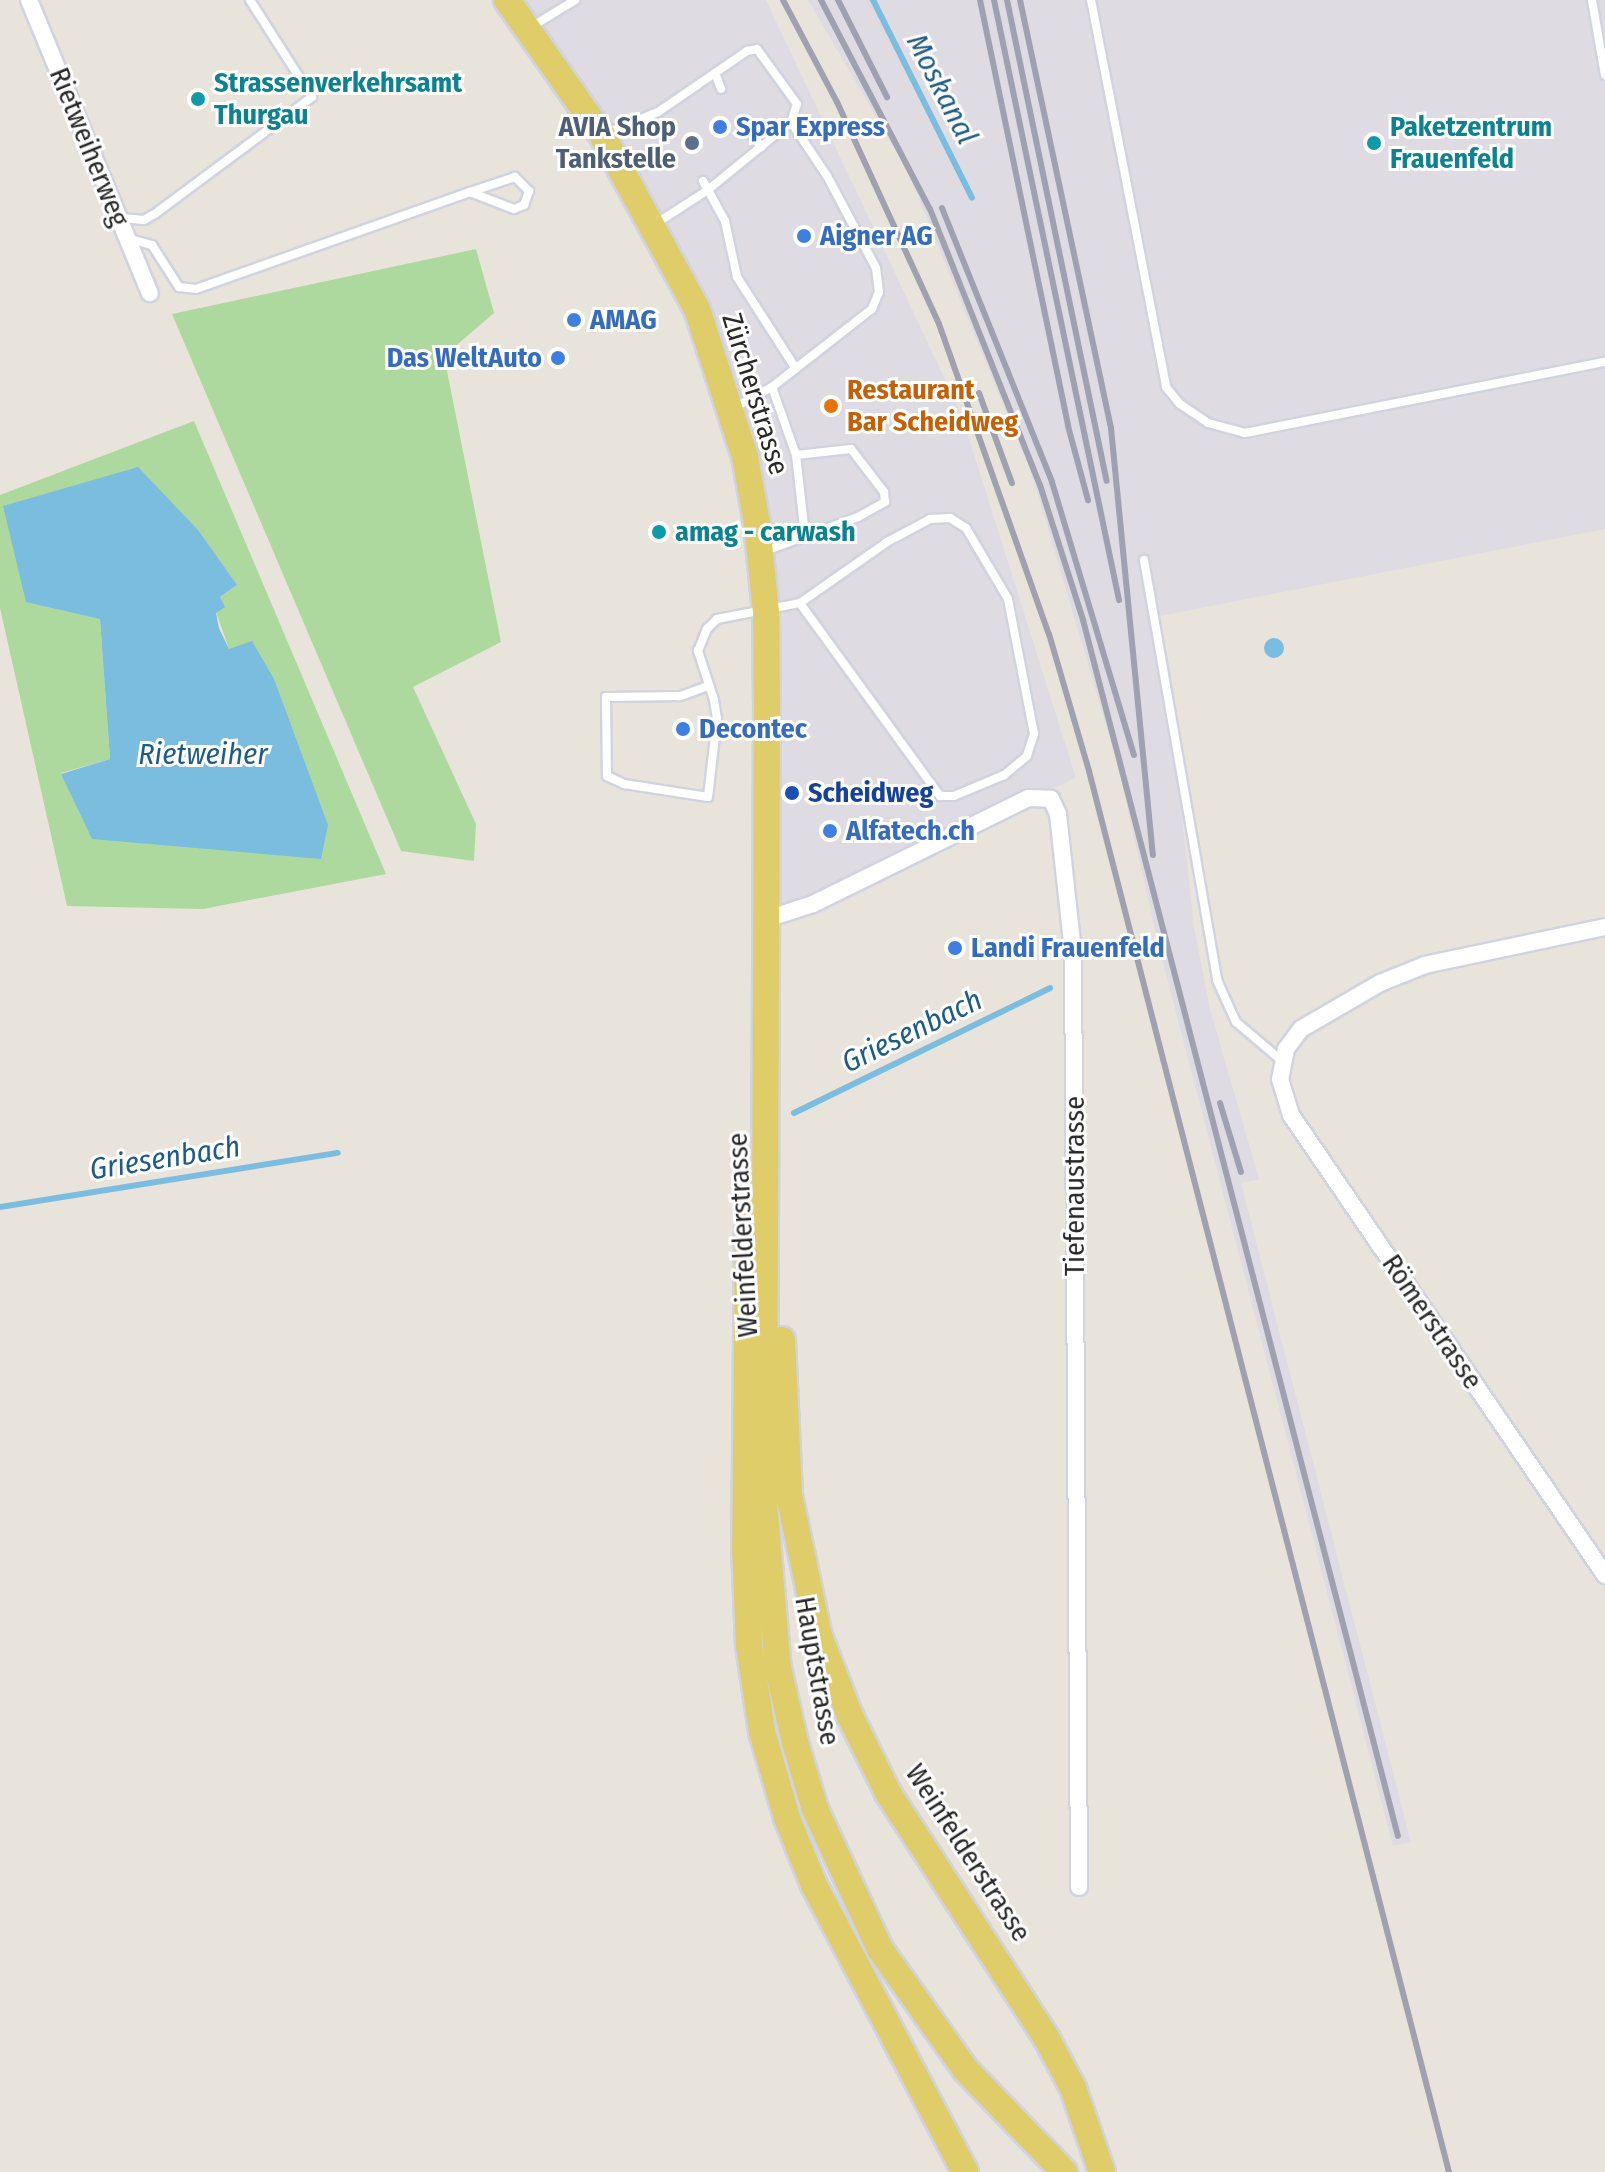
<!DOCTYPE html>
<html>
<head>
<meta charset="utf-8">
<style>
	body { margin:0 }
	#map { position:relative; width:1605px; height:2172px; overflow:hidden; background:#e9e4db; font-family:"Fira Sans Condensed",sans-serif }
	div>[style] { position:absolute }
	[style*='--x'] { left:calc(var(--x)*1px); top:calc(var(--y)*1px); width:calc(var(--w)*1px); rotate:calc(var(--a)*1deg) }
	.industrial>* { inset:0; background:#dedbe2 }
	.green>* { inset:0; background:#aed99e }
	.water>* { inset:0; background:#7abddf }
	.round { border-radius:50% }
	.stream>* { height:6px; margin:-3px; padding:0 3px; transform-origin:3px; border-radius:3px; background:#7abddf }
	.roads { filter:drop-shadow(2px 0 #d1d3df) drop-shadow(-2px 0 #d1d3df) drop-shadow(0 2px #d1d3df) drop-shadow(0 -2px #d1d3df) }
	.lane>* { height:8px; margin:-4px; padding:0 4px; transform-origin:4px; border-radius:4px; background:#fff }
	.street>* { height:16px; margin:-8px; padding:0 8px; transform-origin:8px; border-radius:8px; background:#fff }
	.primary>* { height:26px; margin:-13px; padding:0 13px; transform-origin:13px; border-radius:13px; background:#dfcd6a }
	.rail>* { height:6px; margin:-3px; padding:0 3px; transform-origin:3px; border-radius:3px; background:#9fa0b0 }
	.dots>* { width:22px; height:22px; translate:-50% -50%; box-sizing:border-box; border:4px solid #fff; border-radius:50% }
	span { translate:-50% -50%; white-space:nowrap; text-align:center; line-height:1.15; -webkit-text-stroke:6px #fff; paint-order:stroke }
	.culture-label { font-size:28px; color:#0d838f; font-weight:700 }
	.left { translate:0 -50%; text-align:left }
	.service-label { font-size:28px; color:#4e5e75; font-weight:700 }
	.right { translate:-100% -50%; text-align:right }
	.shop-label { font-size:28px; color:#366cbe; font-weight:700 }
	.street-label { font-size:28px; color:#282828 }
	.food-label { font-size:28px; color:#c56008; font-weight:700 }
	.transit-label { font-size:28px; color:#164399; font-weight:700 }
	.water-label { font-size:30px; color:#1d5b88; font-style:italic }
</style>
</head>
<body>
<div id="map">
	<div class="industrial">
		<div style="clip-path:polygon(507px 0,766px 0,961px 413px,1076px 778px,767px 919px,757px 524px,697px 309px)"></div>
		<div style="clip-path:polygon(808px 0,1605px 0,1605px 529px,1160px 616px,1194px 927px,1210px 1009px,1259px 1179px,1241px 1183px,1411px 1842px,1393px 1846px,1159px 947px,1117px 762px,1032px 475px,906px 168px)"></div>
	</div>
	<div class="green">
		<div style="clip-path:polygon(476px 249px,494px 313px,444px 356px,501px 642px,413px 687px,476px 824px,474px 861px,401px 851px,172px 314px)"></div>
		<div style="clip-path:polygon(evenodd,194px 421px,386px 874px,203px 909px,67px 906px,0 608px,0 495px,194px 421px,237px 585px,220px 597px,216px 612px,229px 649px,92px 838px,61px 773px,110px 759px,100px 619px,237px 585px)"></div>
	</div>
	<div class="water">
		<div style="clip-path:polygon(138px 467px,198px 530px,237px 585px,220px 597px,225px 607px,216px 613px,219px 628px,229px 649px,252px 641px,274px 679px,328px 825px,321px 859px,92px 839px,61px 774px,110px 759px,100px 619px,26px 602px,3px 506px)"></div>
		<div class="round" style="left:1264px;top:638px;width:20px;height:20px"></div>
	</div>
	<div class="stream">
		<div style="--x:873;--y:0;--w:221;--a:63.4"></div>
		<div style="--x:794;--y:1113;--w:285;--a:-26"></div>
		<div style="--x:0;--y:1207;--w:342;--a:-9.1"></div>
	</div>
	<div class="roads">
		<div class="lane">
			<div style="--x:1091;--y:0;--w:394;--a:79"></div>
			<div style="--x:1166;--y:387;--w:22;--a:51"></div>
			<div style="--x:1180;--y:404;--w:34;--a:34"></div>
			<div style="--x:1208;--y:423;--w:38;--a:15"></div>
			<div style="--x:1245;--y:433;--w:367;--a:-11.2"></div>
			<div style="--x:1592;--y:0;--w:76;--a:80.2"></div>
			<div style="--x:531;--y:27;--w:52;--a:-31.5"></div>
			<div style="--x:715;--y:73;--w:17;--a:69"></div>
			<div style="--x:640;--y:119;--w:15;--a:53"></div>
			<div style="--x:607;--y:133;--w:55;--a:-22.4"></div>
			<div style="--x:658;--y:112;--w:108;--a:-34.4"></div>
			<div style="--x:747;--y:51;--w:10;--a:-11"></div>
			<div style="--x:757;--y:49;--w:68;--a:54"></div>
			<div style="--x:797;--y:104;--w:19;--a:108"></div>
			<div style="--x:791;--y:122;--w:107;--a:140.7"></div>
			<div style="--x:708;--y:190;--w:63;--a:147.3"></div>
			<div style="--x:753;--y:136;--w:14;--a:54"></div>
			<div style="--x:703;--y:181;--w:46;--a:61.2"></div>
			<div style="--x:725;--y:221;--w:57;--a:77.9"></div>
			<div style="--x:737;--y:277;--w:109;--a:57.3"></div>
			<div style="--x:121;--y:218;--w:23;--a:5"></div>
			<div style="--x:144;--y:220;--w:14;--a:-30"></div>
			<div style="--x:156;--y:213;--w:194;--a:-36.6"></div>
			<div style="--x:312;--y:97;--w:115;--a:-122.6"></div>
			<div style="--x:127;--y:238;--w:26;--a:16"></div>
			<div style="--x:152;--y:245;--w:50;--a:57.3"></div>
			<div style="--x:179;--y:287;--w:17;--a:7"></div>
			<div style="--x:196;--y:289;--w:291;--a:-19.5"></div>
			<div style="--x:470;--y:192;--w:47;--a:21.1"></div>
			<div style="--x:514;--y:209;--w:11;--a:-22"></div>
			<div style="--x:524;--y:205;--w:15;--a:-70"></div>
			<div style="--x:529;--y:191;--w:20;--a:-135"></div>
			<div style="--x:515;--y:177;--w:47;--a:161.6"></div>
			<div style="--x:772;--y:387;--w:72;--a:70.6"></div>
			<div style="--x:796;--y:455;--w:81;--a:83.6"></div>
			<div style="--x:732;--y:409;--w:46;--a:-28.8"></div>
			<div style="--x:772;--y:387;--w:127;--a:-38"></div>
			<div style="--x:872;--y:309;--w:18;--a:-68"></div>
			<div style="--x:879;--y:292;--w:24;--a:-97"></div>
			<div style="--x:876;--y:268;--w:104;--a:-118"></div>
			<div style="--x:827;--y:176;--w:65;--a:-123.7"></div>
			<div style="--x:765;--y:551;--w:99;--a:-20.1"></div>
			<div style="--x:858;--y:517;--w:31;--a:-29"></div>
			<div style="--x:885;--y:502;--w:10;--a:-96"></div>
			<div style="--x:884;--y:492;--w:54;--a:-127.5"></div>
			<div style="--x:851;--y:449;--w:55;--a:173.8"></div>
			<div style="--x:1144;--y:560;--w:426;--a:80.1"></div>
			<div style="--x:1217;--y:980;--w:46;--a:65.7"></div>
			<div style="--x:1236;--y:1022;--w:60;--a:40.3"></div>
			<div style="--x:708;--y:686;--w:30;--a:160"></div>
			<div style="--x:680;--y:696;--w:74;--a:179.2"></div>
			<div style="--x:606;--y:697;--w:79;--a:89.3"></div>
			<div style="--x:607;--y:776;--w:19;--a:25"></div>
			<div style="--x:624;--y:784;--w:85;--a:8.8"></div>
			<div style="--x:708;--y:797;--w:79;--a:-83.4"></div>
			<div style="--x:717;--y:719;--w:19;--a:-99"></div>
			<div style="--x:714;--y:700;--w:52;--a:-108.1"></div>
			<div style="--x:698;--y:651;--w:24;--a:-68"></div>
			<div style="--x:707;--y:629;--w:14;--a:-45"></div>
			<div style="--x:717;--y:619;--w:85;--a:-10.9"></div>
			<div style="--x:800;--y:603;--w:106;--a:-35"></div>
			<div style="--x:887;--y:542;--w:49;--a:-28.1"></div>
			<div style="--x:930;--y:519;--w:20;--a:-3"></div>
			<div style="--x:950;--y:518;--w:19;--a:32"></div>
			<div style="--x:966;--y:528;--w:82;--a:59.4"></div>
			<div style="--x:1008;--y:599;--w:137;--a:79.1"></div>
			<div style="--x:1034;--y:734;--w:23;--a:108"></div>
			<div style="--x:1027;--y:756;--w:30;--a:140"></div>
			<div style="--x:1004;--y:775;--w:54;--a:157.2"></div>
			<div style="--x:954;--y:796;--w:14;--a:180"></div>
			<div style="--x:940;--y:796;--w:238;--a:-126"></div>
		</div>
		<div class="street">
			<div style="--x:29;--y:0;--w:317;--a:67.6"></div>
			<div style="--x:767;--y:919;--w:48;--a:-18.1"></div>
			<div style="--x:813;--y:904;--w:240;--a:-26.2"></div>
			<div style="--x:1028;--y:798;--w:23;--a:2"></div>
			<div style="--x:1051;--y:799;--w:17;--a:65"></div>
			<div style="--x:1058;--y:814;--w:140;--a:83.8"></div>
			<div style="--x:1073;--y:953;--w:934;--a:89.63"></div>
			<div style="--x:1605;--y:927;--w:184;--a:168.1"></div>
			<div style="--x:1425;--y:965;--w:48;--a:158.2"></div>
			<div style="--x:1380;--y:983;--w:91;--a:149.8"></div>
			<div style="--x:1301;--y:1029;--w:25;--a:127"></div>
			<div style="--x:1286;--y:1049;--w:31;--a:101"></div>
			<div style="--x:1280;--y:1079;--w:38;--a:73"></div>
			<div style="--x:1291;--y:1115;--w:557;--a:55.68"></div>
		</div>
		<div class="primary">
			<div style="--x:507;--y:0;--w:165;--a:54.9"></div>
			<div style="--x:602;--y:135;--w:198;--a:61.4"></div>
			<div style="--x:697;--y:309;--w:156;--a:72"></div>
			<div style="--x:745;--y:457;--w:68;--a:79.8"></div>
			<div style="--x:757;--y:524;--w:88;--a:84.2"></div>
			<div style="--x:766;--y:612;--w:92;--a:89.4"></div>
			<div style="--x:767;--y:704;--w:799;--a:90.22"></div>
			<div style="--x:764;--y:1503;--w:166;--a:85.2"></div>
			<div style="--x:778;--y:1668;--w:76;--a:77.1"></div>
			<div style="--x:795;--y:1742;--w:70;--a:73.4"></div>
			<div style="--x:815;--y:1809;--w:154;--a:65.1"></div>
			<div style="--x:880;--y:1949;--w:147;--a:54.7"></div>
			<div style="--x:965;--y:2069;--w:143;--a:46.1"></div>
			<div style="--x:748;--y:1222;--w:324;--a:90.5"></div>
			<div style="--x:745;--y:1546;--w:99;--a:87.7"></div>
			<div style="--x:749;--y:1645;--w:88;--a:81.5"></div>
			<div style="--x:762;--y:1732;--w:90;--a:73.8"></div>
			<div style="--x:787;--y:1818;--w:72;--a:68.1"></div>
			<div style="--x:814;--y:1885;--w:324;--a:62.2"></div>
			<div style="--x:782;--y:1340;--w:155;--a:87.4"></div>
			<div style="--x:789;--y:1495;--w:144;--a:78"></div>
			<div style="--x:819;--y:1636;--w:86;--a:68.8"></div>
			<div style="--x:850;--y:1716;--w:86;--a:63.7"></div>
			<div style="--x:888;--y:1793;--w:293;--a:57.1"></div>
			<div style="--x:1047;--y:2039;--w:55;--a:62"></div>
			<div style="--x:1073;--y:2088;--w:89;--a:71"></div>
		</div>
	</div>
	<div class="rail">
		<div style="--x:783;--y:0;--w:115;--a:62.1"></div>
		<div style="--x:837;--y:102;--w:244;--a:65.3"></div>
		<div style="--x:939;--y:324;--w:329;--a:70.5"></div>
		<div style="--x:1049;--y:634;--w:143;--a:73.7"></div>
		<div style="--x:1089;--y:771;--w:1447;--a:75.59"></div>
		<div style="--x:821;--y:0;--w:236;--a:62.5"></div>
		<div style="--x:930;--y:209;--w:297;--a:68.3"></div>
		<div style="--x:1040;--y:485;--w:142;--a:72.3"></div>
		<div style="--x:1083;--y:620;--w:1256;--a:75.48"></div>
		<div style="--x:838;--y:0;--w:109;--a:63.2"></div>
		<div style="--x:980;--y:0;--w:435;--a:78.3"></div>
		<div style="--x:1068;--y:426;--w:77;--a:74.9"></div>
		<div style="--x:994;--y:0;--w:613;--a:78.23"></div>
		<div style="--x:1007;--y:0;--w:491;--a:78.3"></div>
		<div style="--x:1020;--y:0;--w:438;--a:78"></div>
		<div style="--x:1111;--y:428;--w:429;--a:84.4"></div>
		<div style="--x:942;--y:208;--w:295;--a:68.1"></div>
		<div style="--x:1052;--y:482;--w:285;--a:73.3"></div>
		<div style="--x:979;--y:393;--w:96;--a:69.9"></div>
		<div style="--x:1220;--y:1103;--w:72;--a:73.1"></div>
	</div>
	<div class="dots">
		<div style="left:198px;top:99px;background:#0f9aa8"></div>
		<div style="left:720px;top:127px;background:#3f7fe0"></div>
		<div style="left:692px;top:143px;background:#5c6f8a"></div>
		<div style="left:1374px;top:143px;background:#0f9aa8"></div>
		<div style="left:804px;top:236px;background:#3f7fe0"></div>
		<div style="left:574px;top:320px;background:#3f7fe0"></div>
		<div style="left:558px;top:358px;background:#3f7fe0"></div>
		<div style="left:831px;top:406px;background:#e8710a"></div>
		<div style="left:659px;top:532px;background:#0f9aa8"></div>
		<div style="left:683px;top:729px;background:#3f7fe0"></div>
		<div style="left:792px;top:793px;background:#1a4fb4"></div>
		<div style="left:830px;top:831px;background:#3f7fe0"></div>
		<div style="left:955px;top:948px;background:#3f7fe0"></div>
	</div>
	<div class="culture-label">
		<span class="left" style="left:214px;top:99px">Strassenverkehrsamt<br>Thurgau</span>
		<span class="left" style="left:1390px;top:143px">Paketzentrum<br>Frauenfeld</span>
		<span class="left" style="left:675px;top:532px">amag - carwash</span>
	</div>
	<div class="service-label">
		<span class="right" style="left:676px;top:143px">AVIA Shop<br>Tankstelle</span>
	</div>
	<div class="shop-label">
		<span class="left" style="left:736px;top:127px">Spar Express</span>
		<span class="left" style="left:820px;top:236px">Aigner AG</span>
		<span class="left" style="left:590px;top:320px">AMAG</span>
		<span class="right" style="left:542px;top:358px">Das WeltAuto</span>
		<span class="left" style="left:699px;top:729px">Decontec</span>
		<span class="left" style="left:846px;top:831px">Alfatech.ch</span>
		<span class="left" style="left:971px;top:948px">Landi Frauenfeld</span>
	</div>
	<div class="street-label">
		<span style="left:89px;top:147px;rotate:68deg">Rietweiherweg</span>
		<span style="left:755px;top:394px;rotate:73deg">Zürcherstrasse</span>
		<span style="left:1075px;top:1186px;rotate:-90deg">Tiefenaustrasse</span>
		<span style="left:743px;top:1235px;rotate:-93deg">Weinfelderstrasse</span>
		<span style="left:1432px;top:1322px;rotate:56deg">Römerstrasse</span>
		<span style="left:817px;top:1671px;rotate:80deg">Hauptstrasse</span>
		<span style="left:968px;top:1853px;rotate:57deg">Weinfelderstrasse</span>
	</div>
	<div class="food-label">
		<span class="left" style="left:847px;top:406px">Restaurant<br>Bar Scheidweg</span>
	</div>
	<div class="transit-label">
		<span class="left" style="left:808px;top:793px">Scheidweg</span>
	</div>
	<div class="water-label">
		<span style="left:942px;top:89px;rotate:63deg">Moskanal</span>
		<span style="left:203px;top:754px">Rietweiher</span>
		<span style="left:912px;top:1031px;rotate:-26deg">Griesenbach</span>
		<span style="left:165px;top:1158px;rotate:-9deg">Griesenbach</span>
	</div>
</div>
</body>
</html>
